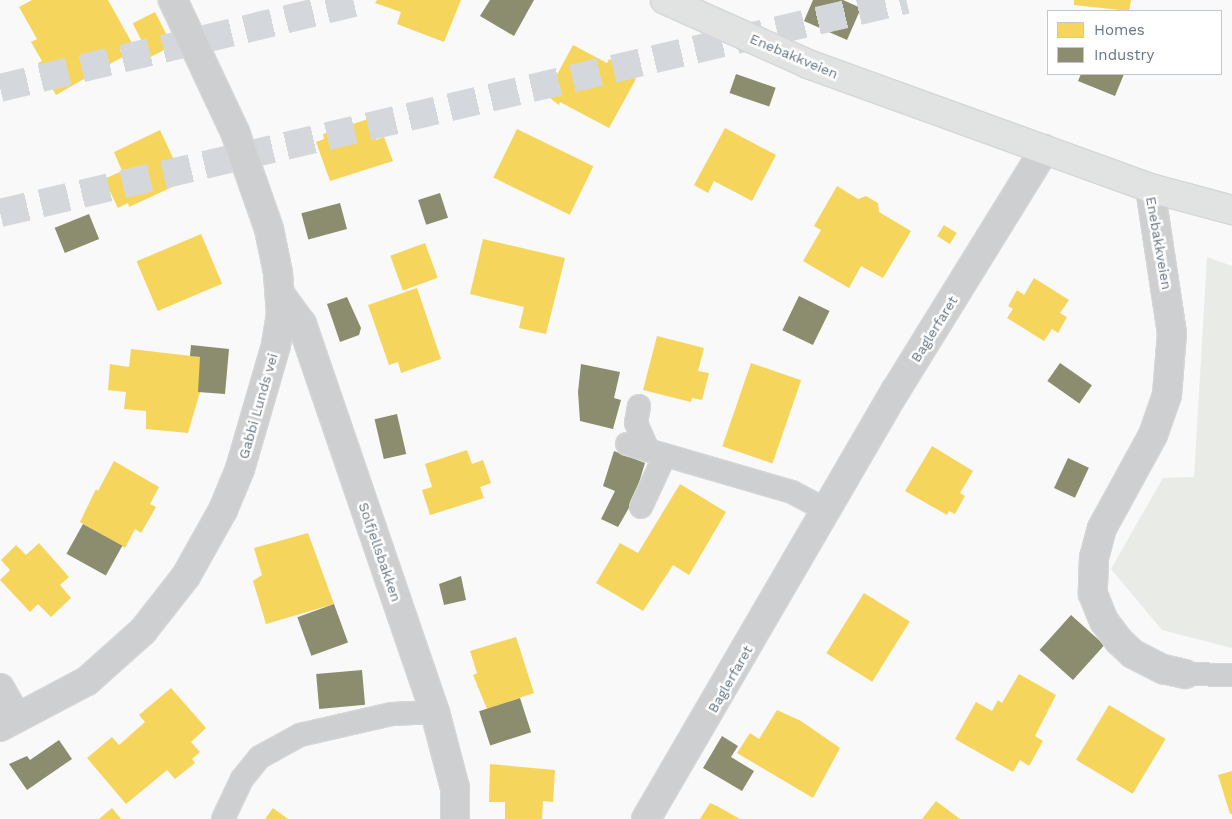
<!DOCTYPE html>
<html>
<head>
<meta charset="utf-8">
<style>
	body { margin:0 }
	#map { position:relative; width:1232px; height:819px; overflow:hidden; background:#f9f9f9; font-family:"Work Sans",sans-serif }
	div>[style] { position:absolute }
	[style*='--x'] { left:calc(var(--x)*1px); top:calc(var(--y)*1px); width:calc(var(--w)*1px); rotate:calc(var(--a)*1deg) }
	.green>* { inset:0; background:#e8ebe6 }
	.homes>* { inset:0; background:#f6d55c; transform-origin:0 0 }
	.industry>* { inset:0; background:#8c8c6e; transform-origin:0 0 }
	.highway-tunnel>* { height:28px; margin-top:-14px; transform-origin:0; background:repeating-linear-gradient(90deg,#d4d8dc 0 28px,transparent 0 42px) }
	.roads { filter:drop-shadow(1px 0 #d5d6d7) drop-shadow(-1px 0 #d5d6d7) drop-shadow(0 1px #d5d6d7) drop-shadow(0 -1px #d5d6d7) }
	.lane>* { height:22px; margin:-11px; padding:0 11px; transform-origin:11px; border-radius:11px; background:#cecfd0 }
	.street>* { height:28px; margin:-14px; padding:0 14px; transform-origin:14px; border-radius:14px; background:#cecfd0 }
	.secondary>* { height:28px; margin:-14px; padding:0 14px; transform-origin:14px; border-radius:14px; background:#e1e2e2 }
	span { translate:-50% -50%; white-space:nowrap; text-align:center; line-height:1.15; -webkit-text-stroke:5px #fff; paint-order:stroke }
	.street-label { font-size:14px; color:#657683 }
	.legend { position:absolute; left:1047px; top:10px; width:175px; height:65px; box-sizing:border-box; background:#fff; border:1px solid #c1c8cd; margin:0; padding:6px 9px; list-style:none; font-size:15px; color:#657683 }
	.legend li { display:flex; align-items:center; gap:10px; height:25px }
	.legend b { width:25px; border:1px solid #c1c8cd }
</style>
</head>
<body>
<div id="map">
	<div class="green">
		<div style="clip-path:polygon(1207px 257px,1232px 266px,1232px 648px,1162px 630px,1111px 569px,1163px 478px,1194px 477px)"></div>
	</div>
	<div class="homes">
		<div style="clip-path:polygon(32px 0,108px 0,132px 43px,120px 50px,124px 56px,56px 95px,38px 63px,42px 61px,31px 42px,37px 39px,19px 7px)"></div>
		<div style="clip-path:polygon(377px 0,461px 0,444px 42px,397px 24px,401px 12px,375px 3px)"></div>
		<div style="clip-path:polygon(1074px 0,1131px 0,1129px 11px,1074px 5px)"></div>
		<div style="left:155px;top:12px;width:38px;height:25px;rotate:63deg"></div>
		<div style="clip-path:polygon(573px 45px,607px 63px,609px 59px,633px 71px,631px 76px,636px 79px,609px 128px,560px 102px,559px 105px,546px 95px)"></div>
		<div style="clip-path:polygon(368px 119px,376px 140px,384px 137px,393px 161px,330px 181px,316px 142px,324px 139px,323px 134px)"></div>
		<div style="clip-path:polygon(725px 128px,776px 155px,752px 201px,714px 181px,708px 193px,694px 185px)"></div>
		<div style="left:517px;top:129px;width:85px;height:54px;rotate:26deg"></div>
		<div style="clip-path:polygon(160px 130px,174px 160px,182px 156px,190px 175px,182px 179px,183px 182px,129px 207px,128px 203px,118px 208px,104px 179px,122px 171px,114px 152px)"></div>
		<div style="clip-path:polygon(837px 186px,858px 199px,866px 196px,878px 203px,879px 212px,911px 231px,883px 278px,861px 266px,849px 288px,803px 261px,821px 230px,814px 226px)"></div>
		<div style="left:944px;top:225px;width:15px;height:13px;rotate:32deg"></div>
		<div style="left:201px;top:234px;width:54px;height:70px;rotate:67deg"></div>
		<div style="clip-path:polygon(483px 239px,565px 258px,546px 334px,519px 328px,524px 307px,470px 294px)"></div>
		<div style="left:425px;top:243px;width:37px;height:37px;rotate:70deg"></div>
		<div style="clip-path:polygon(1034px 278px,1069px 300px,1060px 313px,1067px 317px,1058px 333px,1052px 329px,1044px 341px,1007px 318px,1013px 309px,1008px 306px,1017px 290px,1024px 295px)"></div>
		<div style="clip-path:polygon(417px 288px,441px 359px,401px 373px,398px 362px,389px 365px,368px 305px)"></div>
		<div style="clip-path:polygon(657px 336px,704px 348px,698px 371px,709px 373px,702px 400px,692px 398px,691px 402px,643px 390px)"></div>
		<div style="clip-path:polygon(131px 349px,200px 357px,200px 392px,188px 433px,146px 429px,146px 411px,124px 409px,126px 392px,108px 390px,110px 364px,129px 367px)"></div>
		<div style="left:751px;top:363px;width:53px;height:88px;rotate:19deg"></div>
		<div style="clip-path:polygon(932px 446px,973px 471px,960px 493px,965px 496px,955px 514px,949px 511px,947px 515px,905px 491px)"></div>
		<div style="clip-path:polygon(467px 450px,472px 464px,483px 460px,491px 483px,480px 487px,484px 498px,430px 515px,422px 490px,432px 487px,425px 464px)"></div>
		<div style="clip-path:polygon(114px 461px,159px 487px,150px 504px,156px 507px,141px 533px,135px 529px,125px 548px,80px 522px,96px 489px,98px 491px)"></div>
		<div style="clip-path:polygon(680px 484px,726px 512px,689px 575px,673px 565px,643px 611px,596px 583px,620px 543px,638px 553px)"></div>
		<div style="clip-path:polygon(308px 533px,334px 604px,266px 624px,253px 581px,262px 575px,254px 548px)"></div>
		<div style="clip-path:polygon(39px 543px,69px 577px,60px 585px,71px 598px,51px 617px,38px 604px,30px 612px,0 580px,10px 570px,1px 560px,16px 545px,26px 555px)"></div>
		<div style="left:864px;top:593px;width:54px;height:71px;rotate:32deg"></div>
		<div style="clip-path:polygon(516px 637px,534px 693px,487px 709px,473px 675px,477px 673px,470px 651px)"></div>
		<div style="clip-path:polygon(1019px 674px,1056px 695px,1035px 736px,1043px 741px,1029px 766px,1020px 760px,1013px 772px,955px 739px,976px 702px,992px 711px,998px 700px,1002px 703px)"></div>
		<div style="clip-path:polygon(171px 688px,206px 728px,191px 742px,200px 752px,192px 759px,195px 763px,175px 779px,167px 770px,126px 804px,87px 758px,112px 737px,119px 745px,145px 722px,139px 715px)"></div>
		<div style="left:1109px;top:705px;width:66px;height:64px;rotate:31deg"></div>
		<div style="clip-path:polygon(777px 710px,801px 721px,840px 748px,813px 798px,737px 753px,750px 733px,759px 739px)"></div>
		<div style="clip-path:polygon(490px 764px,555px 770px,553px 802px,543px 801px,542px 819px,505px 819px,505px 802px,489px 802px)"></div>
		<div style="clip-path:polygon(1232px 771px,1232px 814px,1230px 814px,1218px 775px)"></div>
		<div style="clip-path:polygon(936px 801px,960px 819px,922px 819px)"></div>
		<div style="clip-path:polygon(710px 803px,717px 806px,740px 819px,700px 819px)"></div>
		<div style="clip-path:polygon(112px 808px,121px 819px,99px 819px)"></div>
		<div style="clip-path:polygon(273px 808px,288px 819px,265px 819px)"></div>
	</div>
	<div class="industry">
		<div style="clip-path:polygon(490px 0,534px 0,514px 36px,480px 16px)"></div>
		<div style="clip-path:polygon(813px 0,843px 0,861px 8px,847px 40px,804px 21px)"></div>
		<div style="left:736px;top:74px;width:42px;height:20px;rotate:19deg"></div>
		<div style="clip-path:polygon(1081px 74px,1124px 74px,1115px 96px,1078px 81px)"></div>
		<div style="left:440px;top:193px;width:26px;height:23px;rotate:72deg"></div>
		<div style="left:340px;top:203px;width:27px;height:40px;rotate:75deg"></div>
		<div style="left:89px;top:214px;width:27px;height:37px;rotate:68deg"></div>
		<div style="left:799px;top:296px;width:34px;height:38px;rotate:26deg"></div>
		<div style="clip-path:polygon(347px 297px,361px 328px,359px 335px,340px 342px,327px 304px)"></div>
		<div style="clip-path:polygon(191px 345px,229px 349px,225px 394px,198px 392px,200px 357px,190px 356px)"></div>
		<div style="left:1060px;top:363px;width:39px;height:22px;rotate:35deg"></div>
		<div style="clip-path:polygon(581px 364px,620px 372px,614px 398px,621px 400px,613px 429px,580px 421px,578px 392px)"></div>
		<div style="left:397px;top:414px;width:41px;height:23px;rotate:77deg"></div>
		<div style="clip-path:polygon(614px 451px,645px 463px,634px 499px,618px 527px,601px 519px,615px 491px,603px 486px)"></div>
		<div style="left:1068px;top:458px;width:23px;height:33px;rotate:25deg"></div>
		<div style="left:83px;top:524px;width:45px;height:34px;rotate:29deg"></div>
		<div style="clip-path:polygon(461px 576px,466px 600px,444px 605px,439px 584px)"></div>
		<div style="left:334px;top:604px;width:41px;height:39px;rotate:70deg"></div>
		<div style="left:1071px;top:615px;width:45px;height:47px;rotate:42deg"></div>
		<div style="left:362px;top:670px;width:35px;height:46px;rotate:85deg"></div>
		<div style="left:520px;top:698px;width:36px;height:43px;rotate:72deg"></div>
		<div style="clip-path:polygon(722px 736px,738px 746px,731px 757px,754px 771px,742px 791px,703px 768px)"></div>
		<div style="clip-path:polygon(59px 740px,72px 759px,27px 790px,9px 764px,27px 756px,30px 760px)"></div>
	</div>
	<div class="highway-tunnel">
		<div style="--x:0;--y:88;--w:376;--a:-13.5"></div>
		<div style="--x:0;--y:213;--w:931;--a:-13.23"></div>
	</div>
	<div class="roads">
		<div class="lane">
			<div style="--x:639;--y:406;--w:17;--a:100"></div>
			<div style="--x:636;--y:423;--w:30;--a:66"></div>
			<div style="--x:627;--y:444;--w:172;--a:16.2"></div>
			<div style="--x:792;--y:492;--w:40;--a:28"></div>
			<div style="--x:641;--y:507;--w:57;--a:-65.2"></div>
			<div style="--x:1185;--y:674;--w:47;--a:1.2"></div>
			<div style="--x:223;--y:819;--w:44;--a:-64.6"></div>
			<div style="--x:242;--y:779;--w:28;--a:-51"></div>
			<div style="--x:260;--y:757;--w:46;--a:-28.8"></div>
			<div style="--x:300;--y:735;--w:94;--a:-12.9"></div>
			<div style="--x:392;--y:714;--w:43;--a:-2.7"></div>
		</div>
		<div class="street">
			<div style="--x:1150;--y:188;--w:147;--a:81.4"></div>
			<div style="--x:1172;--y:333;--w:62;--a:94.6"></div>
			<div style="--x:1167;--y:395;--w:42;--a:109.3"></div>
			<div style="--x:1153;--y:435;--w:106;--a:118.7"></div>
			<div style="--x:1102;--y:528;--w:30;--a:105"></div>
			<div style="--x:1094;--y:557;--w:37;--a:92"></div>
			<div style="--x:1093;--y:594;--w:29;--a:68"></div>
			<div style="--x:1104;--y:621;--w:25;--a:53"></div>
			<div style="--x:1119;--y:641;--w:19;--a:43"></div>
			<div style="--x:1133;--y:654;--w:34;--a:27"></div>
			<div style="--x:1163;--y:669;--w:23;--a:13"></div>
			<div style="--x:280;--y:294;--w:37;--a:54"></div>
			<div style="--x:302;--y:324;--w:410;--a:71.1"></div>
			<div style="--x:435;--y:712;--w:79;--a:75.3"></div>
			<div style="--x:455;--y:788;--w:31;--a:90"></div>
			<div style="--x:0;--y:688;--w:33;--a:61"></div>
			<div style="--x:0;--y:727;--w:98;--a:-27.9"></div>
			<div style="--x:87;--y:681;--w:75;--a:-41.8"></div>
			<div style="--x:143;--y:631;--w:70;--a:-52"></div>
			<div style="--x:186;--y:576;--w:76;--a:-60.7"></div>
			<div style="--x:223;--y:510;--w:44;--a:-67.5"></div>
			<div style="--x:240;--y:469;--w:129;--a:-73.8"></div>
			<div style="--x:276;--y:345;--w:31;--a:-81"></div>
			<div style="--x:281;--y:314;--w:41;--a:-94.2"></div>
			<div style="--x:278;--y:273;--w:45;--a:-101.6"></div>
			<div style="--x:269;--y:229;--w:103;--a:-109.3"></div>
			<div style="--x:235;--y:132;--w:146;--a:-115.2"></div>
			<div style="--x:646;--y:819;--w:497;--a:-59.8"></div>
			<div style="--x:896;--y:390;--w:283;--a:-58.3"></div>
		</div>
		<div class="secondary">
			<div style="--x:665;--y:0;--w:157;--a:24.1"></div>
			<div style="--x:808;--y:64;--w:364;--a:19.9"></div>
			<div style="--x:1150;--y:188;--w:85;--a:15"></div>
		</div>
	</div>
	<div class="street-label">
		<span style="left:794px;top:56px;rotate:23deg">Enebakkveien</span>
		<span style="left:1159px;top:243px;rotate:80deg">Enebakkveien</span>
		<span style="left:934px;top:329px;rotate:-58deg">Baglerfaret</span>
		<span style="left:258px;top:406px;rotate:-74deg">Gabbi Lunds vei</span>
		<span style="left:380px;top:552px;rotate:71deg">Solfjellsbakken</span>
		<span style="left:730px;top:679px;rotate:-60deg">Baglerfaret</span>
	</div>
	<ul class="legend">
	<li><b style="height:14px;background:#f6d55c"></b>Homes</li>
	<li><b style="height:14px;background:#8c8c6e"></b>Industry</li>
	</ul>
</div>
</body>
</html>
